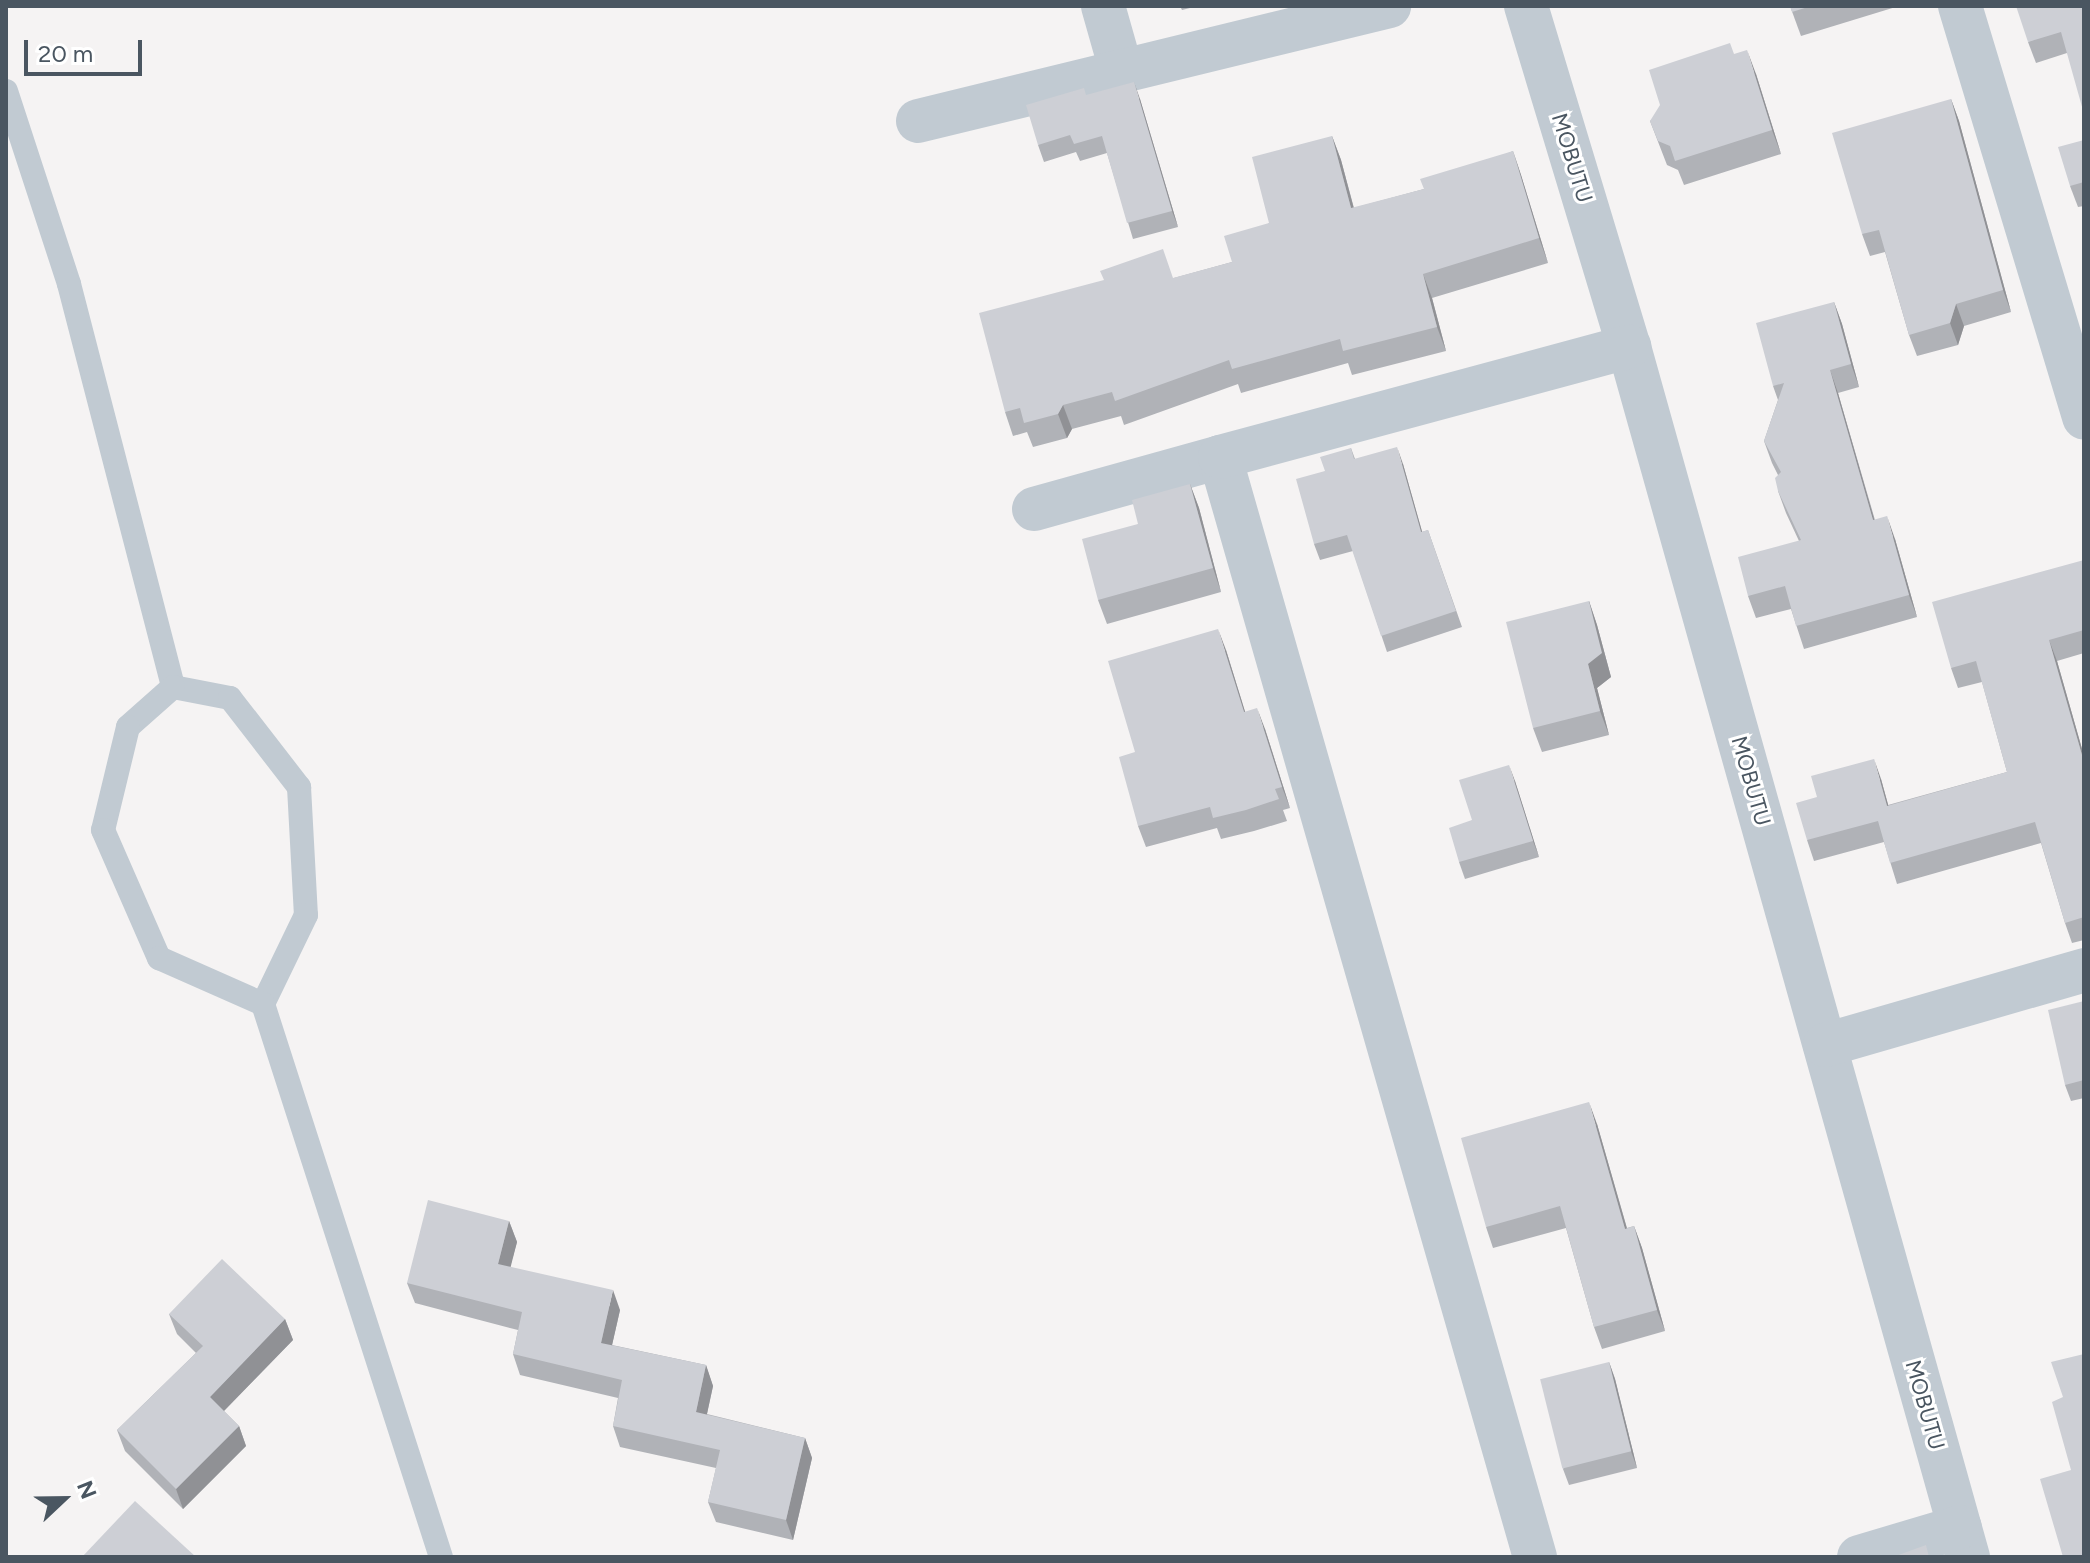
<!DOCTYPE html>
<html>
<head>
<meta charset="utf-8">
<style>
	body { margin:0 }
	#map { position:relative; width:2090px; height:1563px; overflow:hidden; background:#f5f3f3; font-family:Figtree,sans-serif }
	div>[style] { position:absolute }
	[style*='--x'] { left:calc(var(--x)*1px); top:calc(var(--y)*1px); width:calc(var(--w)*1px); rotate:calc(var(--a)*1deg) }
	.service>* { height:24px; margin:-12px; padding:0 12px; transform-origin:12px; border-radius:12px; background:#c1cad2 }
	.minor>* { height:44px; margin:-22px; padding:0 22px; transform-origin:22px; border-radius:22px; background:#c1cad2 }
	.wall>* { inset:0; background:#b0b2b7 }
	.shaded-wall>* { inset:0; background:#909195 }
	.building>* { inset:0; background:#cdcfd5; transform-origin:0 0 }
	span { translate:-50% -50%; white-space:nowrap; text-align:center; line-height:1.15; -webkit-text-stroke:6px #fff; paint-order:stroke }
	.street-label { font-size:22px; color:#4a5661 }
	.frame { position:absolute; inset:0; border:8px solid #4a5661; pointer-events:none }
	.north { position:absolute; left:24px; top:1459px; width:80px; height:80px; -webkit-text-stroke:6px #fff; paint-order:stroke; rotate:68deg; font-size:22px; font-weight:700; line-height:32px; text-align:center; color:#4a5661 }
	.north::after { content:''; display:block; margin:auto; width:28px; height:36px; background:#4a5661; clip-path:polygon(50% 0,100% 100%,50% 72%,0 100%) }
	.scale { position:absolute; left:24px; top:40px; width:118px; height:36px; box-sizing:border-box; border:4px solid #4a5661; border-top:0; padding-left:10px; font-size:24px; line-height:28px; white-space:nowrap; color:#4a5661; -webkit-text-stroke:6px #fff; paint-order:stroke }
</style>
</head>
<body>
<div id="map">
	<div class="service">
		<div style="--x:6;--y:91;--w:203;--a:71.9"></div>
		<div style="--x:69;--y:284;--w:416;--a:75.5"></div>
		<div style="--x:173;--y:687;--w:58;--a:10.9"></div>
		<div style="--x:230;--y:698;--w:113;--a:52.2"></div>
		<div style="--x:299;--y:787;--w:128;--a:86.9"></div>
		<div style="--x:306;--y:915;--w:99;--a:115.8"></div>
		<div style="--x:263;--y:1004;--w:581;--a:72.16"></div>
		<div style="--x:173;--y:687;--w:60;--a:138.4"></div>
		<div style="--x:128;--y:727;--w:106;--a:103.6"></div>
		<div style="--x:103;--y:830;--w:140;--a:66.4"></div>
		<div style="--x:159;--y:958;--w:114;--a:23.9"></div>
	</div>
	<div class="minor">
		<div style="--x:1103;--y:6;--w:70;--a:74.2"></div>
		<div style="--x:1526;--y:6;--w:356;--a:73.2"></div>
		<div style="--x:1629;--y:347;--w:1257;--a:74.35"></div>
		<div style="--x:1960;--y:6;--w:430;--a:73.2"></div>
		<div style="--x:918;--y:121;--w:485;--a:-13.7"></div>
		<div style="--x:1034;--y:509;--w:193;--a:-15.6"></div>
		<div style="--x:1825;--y:1045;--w:270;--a:-16.1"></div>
		<div style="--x:1535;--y:1557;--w:1144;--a:-105.98"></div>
		<div style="--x:1220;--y:457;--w:424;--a:-15.1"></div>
		<div style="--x:1859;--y:1557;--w:105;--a:-16.5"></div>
	</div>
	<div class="wall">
		<div style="clip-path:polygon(1180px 6px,1198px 6px,1182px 10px)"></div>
		<div style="clip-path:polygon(1790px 6px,1899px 6px,1801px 36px)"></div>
		<div style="clip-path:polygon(2084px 6px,2067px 53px,2036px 63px,2028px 42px)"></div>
		<div style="clip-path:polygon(1734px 54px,1756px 74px,1781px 154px,1684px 185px,1678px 170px,1667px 165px,1650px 121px)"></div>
		<div style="clip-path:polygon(1086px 95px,1140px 99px,1178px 227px,1133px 239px,1107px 153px,1080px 161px,1076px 152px,1044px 162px,1038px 145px)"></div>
		<div style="clip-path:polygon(1951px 99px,1959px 121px,2011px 312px,1964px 326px,1958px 345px,1917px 356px,1909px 335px,1885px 252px,1870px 256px,1862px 234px)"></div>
		<div style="clip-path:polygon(1332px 136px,1341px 160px,1354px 208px,1424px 189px,1513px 151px,1521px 175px,1548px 263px,1432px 298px,1446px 351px,1352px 375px,1348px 363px,1241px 393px,1238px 384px,1124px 425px,1121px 416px,1072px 429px,1067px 438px,1033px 447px,1027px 432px,1013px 436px,1005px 412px,1174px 278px,1232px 262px,1269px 223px)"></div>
		<div style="clip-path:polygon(2084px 140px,2084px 206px,2078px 207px,2070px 186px)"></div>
		<div style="clip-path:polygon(1834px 302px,1842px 324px,1859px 387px,1838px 393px,1875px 520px,1895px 539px,1917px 617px,1804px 649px,1791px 609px,1756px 618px,1748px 596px,1799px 541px,1786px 513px,1778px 491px,1778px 475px,1772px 463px,1764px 441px,1778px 400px,1773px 386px)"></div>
		<div style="clip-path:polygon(1351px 448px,1355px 459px,1403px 464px,1422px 532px,1428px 530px,1462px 627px,1387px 652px,1353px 551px,1320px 560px,1314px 544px,1325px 471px)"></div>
		<div style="clip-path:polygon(1190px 484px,1199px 508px,1221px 592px,1107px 624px,1098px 600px,1138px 524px)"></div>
		<div style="clip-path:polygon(2084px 560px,2084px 653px,2057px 661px,2084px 756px,2084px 940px,2072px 943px,2065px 923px,2041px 843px,1897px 884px,1884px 842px,1814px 861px,1807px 840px,1881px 779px,1888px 805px,2007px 772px,1982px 682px,1958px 688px,1951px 668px)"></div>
		<div style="clip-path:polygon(1589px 601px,1597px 625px,1611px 677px,1597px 688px,1609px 735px,1542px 752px,1533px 728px)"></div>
		<div style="clip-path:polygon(1226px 650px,1245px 712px,1265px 729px,1290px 808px,1283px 810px,1287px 821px,1254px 831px,1221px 839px,1217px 828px,1146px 847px,1138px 826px,1135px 752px)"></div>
		<div style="clip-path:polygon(1515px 781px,1539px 857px,1465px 879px,1459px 862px,1472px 820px)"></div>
		<div style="clip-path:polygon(2084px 1001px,2084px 1098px,2071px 1101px,2065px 1085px)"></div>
		<div style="clip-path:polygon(1597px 1124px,1627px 1228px,1634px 1226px,1642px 1248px,1665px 1331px,1602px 1349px,1594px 1327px,1566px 1228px,1493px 1248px,1486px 1227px)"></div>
		<div style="clip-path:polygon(509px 1221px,517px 1242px,510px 1267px,620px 1310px,612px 1345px,706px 1365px,713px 1386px,707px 1414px,805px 1438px,812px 1458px,793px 1540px,716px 1522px,708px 1502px,716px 1468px,620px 1447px,613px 1426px,618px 1398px,520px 1375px,513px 1354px,518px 1330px,415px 1303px,407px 1283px)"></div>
		<div style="clip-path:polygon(169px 1314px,285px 1319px,293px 1340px,224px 1411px,239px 1426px,246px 1446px,183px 1509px,125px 1451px,117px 1430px,196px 1353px,177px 1334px)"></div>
		<div style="clip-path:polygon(1609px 1362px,1615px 1379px,1637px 1468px,1569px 1485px,1563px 1469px)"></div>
	</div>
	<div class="shaded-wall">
		<div style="clip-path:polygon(1747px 50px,1756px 74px,1781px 154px,1772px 130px)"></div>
		<div style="clip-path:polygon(1134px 82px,1140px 99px,1178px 227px,1172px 211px)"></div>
		<div style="clip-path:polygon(1951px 99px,1959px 121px,2011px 312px,2003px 290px)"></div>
		<div style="clip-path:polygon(1332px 136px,1341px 160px,1360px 232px,1351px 208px)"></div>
		<div style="clip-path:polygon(1513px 151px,1521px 175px,1548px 263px,1539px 238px)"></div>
		<div style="clip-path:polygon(1423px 274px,1432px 298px,1446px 351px,1437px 327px)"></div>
		<div style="clip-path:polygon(1834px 302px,1842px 324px,1859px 387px,1851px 364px)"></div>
		<div style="clip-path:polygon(1956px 304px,1964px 326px,1958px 345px,1950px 323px)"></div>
		<div style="clip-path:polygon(1830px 370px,1838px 393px,1881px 543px,1873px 520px)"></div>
		<div style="clip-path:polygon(1063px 405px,1072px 429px,1067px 438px,1058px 414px)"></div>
		<div style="clip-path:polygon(1397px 447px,1403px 464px,1427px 549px,1421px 532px)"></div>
		<div style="clip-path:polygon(1190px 484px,1199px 508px,1221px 592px,1213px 568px)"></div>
		<div style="clip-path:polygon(1887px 516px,1895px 539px,1917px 617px,1909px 595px)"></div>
		<div style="clip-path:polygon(1589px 601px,1597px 625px,1611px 677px,1597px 688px,1609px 735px,1600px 711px,1588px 664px)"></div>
		<div style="clip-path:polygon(1218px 629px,1226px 650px,1252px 734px,1244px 712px)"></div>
		<div style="clip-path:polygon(2049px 640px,2057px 661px,2084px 756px,2084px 762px)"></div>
		<div style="clip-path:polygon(1257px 708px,1265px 729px,1290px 808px,1282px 787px)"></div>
		<div style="clip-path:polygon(1874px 759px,1881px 779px,1894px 826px,1887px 806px)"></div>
		<div style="clip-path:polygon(1509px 765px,1515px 781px,1539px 857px,1533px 841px)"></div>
		<div style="clip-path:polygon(1589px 1102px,1597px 1124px,1633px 1250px,1625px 1229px)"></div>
		<div style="clip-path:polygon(509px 1221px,517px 1242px,506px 1285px,498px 1264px)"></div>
		<div style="clip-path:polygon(1634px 1226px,1642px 1248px,1665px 1331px,1657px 1310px)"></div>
		<div style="clip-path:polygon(613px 1290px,620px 1310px,608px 1363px,601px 1343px)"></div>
		<div style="clip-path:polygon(285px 1319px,293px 1340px,218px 1417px,210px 1397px)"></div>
		<div style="clip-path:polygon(1609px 1362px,1615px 1379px,1637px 1468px,1631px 1451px)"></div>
		<div style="clip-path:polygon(706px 1365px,713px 1386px,703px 1432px,696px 1412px)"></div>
		<div style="clip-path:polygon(239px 1426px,246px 1446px,183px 1509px,176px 1489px)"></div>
		<div style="clip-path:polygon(805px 1438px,812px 1458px,793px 1540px,786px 1520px)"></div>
	</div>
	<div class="building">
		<div style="clip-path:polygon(1790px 6px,1811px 6px,1792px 12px)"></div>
		<div style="clip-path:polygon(2016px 6px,2084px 6px,2084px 114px,2061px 32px,2028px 42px)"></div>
		<div style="clip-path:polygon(1730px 43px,1734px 54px,1747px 50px,1772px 130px,1675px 161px,1670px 146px,1658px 141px,1650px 121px,1660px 105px,1649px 70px)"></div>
		<div style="clip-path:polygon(1134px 82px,1172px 211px,1127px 223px,1102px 136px,1074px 144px,1070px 135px,1038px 145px,1026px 105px,1084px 88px,1086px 95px)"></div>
		<div style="clip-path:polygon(1951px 99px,2003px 290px,1956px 304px,1950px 323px,1909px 335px,1879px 230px,1862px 234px,1832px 133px)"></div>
		<div style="clip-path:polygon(1332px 136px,1351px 208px,1424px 189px,1420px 179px,1513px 151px,1539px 238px,1423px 274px,1437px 327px,1343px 351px,1340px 339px,1232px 369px,1229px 360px,1115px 401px,1112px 392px,1063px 405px,1058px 414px,1024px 423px,1020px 408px,1005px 412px,979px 313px,1104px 280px,1100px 271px,1163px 249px,1173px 278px,1232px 262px,1224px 236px,1269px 223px,1252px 157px)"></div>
		<div style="clip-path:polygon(2084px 140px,2084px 182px,2070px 186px,2058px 147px)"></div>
		<div style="clip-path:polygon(1834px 302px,1851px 364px,1830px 370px,1873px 520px,1887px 516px,1909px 595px,1796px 626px,1785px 586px,1748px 596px,1738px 557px,1801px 540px,1778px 491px,1775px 478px,1781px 472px,1764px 441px,1784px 383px,1773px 386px,1756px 323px)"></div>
		<div style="clip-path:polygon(1397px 447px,1421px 532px,1428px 530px,1456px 611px,1381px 636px,1347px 535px,1314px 544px,1296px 479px,1325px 471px,1320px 457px,1351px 448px,1354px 459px)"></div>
		<div style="clip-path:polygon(1190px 484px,1213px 568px,1098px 600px,1082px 539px,1138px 524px,1132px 500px)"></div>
		<div style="clip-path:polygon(2084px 560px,2084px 630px,2049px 640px,2084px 762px,2084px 917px,2065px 923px,2035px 822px,1890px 863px,1878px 821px,1807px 840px,1796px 803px,1817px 797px,1811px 776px,1874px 759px,1887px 806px,2007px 772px,1976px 661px,1951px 668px,1932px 602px)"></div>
		<div style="clip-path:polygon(1589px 601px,1602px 653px,1588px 664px,1600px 711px,1533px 728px,1506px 622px)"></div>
		<div style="clip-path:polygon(1218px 629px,1244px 712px,1257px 708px,1282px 787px,1275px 789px,1279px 799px,1246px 810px,1213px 818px,1210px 807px,1138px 826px,1119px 757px,1135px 752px,1108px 661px)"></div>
		<div style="clip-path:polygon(1509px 765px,1533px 841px,1459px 862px,1449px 828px,1472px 820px,1459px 780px)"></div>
		<div style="clip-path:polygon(2084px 1001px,2084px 1080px,2065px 1085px,2048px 1010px)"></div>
		<div style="clip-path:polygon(1589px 1102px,1625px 1229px,1634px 1226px,1657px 1310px,1594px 1327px,1560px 1206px,1486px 1227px,1461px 1138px)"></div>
		<div style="clip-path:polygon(428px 1200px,509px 1221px,498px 1264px,613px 1290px,601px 1343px,706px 1365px,696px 1412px,805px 1438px,786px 1520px,708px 1502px,720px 1450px,613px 1426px,622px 1380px,513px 1354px,522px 1312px,407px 1283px)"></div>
		<div style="clip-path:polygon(222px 1259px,285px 1319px,210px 1397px,239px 1426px,176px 1489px,117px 1430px,203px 1346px,169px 1314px)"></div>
		<div style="clip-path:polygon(2084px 1354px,2084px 1557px,2063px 1557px,2040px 1479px,2071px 1470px,2052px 1402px,2063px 1397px,2051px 1362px)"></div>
		<div style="left:1609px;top:1362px;width:92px;height:71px;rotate:76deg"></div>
		<div style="clip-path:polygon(135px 1501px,196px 1557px,82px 1557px)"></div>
		<div style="clip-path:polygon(1926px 1545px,1929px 1557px,1893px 1557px)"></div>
	</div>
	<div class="street-label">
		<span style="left:1572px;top:158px;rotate:73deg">MOBUTU</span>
		<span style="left:1751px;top:781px;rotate:74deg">MOBUTU</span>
		<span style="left:1925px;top:1405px;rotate:74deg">MOBUTU</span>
	</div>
	<div class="frame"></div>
	<div class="north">N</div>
	<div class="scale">20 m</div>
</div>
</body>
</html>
